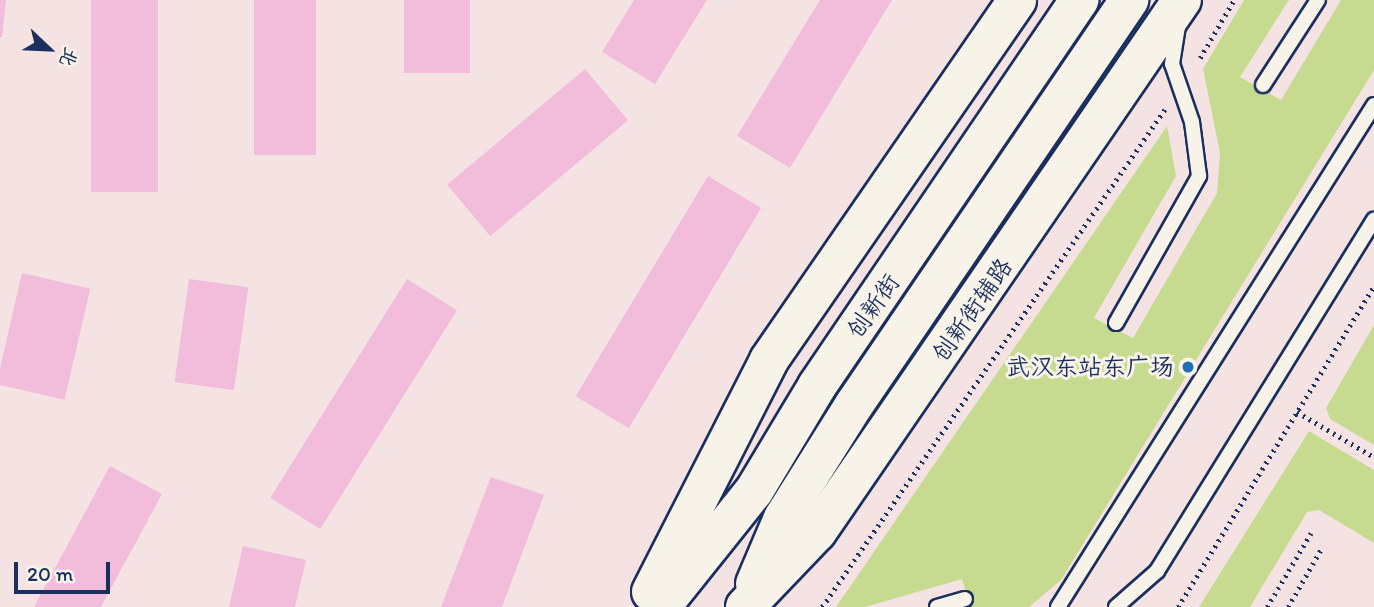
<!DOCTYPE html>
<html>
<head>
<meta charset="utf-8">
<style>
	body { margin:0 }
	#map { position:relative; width:1374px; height:607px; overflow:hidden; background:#f5e3e4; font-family:Itim,"LXGW WenKai TC",sans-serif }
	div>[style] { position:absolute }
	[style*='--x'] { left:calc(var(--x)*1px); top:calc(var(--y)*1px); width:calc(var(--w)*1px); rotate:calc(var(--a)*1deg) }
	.green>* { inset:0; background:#c7db90 }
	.building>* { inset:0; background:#f1bdda; transform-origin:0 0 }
	.path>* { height:4.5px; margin-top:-2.25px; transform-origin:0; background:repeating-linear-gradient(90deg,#1b2f5e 0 2px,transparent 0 7px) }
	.roads { filter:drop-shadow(2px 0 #1b2f5e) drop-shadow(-2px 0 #1b2f5e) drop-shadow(0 2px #1b2f5e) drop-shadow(0 -2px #1b2f5e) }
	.lane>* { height:14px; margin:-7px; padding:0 7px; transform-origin:7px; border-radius:7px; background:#f7f3e8 }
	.secondary>* { height:38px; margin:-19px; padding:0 19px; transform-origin:19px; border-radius:19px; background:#f7f3e8 }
	.dots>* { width:19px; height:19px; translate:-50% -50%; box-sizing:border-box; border:4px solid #f7f3e8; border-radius:50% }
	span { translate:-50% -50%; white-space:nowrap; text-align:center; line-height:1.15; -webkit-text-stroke:6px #f7f3e8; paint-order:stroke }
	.street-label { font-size:24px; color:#1b2f5e }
	.poi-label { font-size:24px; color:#1b2f5e }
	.right { translate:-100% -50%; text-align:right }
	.north { position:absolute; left:14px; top:14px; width:70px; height:70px; -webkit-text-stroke:5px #f7f3e8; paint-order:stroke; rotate:113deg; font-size:19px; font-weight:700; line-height:28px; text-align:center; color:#1b2f5e }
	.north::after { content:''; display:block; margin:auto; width:24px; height:32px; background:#1b2f5e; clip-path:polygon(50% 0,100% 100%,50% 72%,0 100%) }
	.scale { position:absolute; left:14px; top:562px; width:96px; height:32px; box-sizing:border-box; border:4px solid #1b2f5e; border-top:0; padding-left:9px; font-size:21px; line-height:24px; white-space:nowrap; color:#1b2f5e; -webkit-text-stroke:5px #f7f3e8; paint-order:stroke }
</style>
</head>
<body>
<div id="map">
	<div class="green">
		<div style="clip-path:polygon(1244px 0,1289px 0,1240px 77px,1281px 100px,1341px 0,1374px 0,1374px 70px,1061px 580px,1029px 607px,970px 607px,962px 579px,865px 607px,836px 607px,1167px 126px,1176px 176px,1094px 318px,1133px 338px,1217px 193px,1220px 153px,1203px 69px)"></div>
		<div style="clip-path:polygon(1374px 325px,1374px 445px,1330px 419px,1326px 408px)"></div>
		<div style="clip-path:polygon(1309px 431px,1374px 470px,1374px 543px,1319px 510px,1307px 512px,1250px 607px,1199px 607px)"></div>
	</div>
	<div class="building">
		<div style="clip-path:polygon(0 0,6px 0,2px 37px,0 37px)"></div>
		<div style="left:91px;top:0;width:67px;height:192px"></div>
		<div style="left:254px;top:0;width:62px;height:155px"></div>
		<div style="left:404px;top:0;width:66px;height:73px"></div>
		<div style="clip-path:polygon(634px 0,707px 0,655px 84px,602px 52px)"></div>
		<div style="clip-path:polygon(820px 0,892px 0,790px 168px,737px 136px)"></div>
		<div style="left:585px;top:69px;width:67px;height:180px;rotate:50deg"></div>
		<div style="left:708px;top:176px;width:62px;height:257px;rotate:31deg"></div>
		<div style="left:22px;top:273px;width:70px;height:114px;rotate:13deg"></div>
		<div style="left:189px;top:279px;width:60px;height:104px;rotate:8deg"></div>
		<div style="left:407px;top:279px;width:59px;height:258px;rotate:32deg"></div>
		<div style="clip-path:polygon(110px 466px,162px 494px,101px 607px,34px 607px)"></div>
		<div style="clip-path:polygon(491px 477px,544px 495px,502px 607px,441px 607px)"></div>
		<div style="clip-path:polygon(243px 546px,306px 560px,295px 607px,229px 607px)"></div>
	</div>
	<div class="path">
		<div style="--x:1200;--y:58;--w:67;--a:-59.6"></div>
		<div style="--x:1297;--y:412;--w:89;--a:30.3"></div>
		<div style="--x:822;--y:607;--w:605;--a:-55.44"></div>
		<div style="--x:1178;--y:607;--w:376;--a:-58.6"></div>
		<div style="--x:1267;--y:607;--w:86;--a:-59.3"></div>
		<div style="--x:1288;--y:607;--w:70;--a:-60.2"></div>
	</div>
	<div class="roads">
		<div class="lane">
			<div style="--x:1263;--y:85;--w:101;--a:-57.1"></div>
			<div style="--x:1116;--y:323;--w:169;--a:-60.5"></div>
			<div style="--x:1199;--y:176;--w:54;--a:-97.4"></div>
			<div style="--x:1192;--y:122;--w:61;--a:-109"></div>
			<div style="--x:1172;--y:64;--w:38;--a:-81"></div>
			<div style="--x:937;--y:607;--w:29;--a:-16"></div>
			<div style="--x:1058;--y:607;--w:593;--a:-57.81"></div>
			<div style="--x:1116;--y:607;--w:55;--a:-41.3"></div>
			<div style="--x:1157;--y:571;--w:413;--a:-58.3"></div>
		</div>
		<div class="secondary">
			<div style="--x:755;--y:584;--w:72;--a:-67"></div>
			<div style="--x:783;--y:518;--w:133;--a:-57.9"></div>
			<div style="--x:854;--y:405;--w:490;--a:-55.8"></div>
			<div style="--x:651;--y:592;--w:260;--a:-63"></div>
			<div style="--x:769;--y:360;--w:437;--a:-55.4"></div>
			<div style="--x:661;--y:607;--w:149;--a:-51.3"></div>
			<div style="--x:754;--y:491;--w:122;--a:-59"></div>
			<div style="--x:817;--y:386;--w:467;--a:-55.8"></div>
			<div style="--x:745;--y:607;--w:104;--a:-46.2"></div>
			<div style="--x:817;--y:532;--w:645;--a:-55.55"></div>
		</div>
	</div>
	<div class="dots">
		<div style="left:1188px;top:367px;background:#1f6fb2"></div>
	</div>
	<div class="street-label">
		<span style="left:873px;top:306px;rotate:-55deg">创新街</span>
		<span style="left:972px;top:310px;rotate:-55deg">创新街辅路</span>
	</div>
	<div class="poi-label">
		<span class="right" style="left:1174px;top:367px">武汉东站东广场</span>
	</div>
	<div class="north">北</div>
	<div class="scale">20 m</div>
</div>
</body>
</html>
